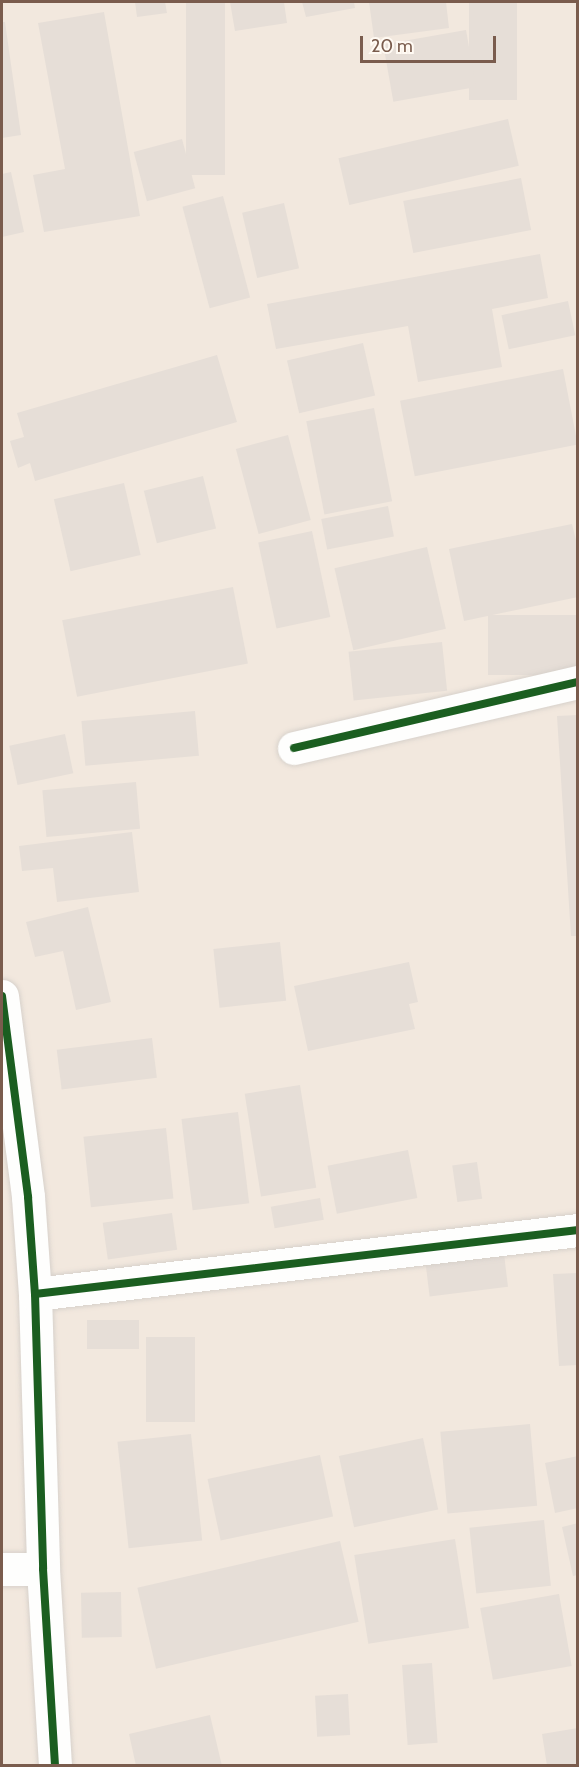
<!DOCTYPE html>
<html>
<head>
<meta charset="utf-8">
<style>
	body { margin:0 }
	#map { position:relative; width:579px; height:1767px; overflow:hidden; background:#f9f5f0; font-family:Cabin,sans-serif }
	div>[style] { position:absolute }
	.residential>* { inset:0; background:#f2e8de; transform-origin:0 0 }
	.building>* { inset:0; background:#e6ded7; transform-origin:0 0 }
	.roads { filter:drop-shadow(0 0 2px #d7d1cb) drop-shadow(0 0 2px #d7d1cb) }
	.street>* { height:33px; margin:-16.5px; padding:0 16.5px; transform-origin:16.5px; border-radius:16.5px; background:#fefefd }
	.cycleway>* { height:8px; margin:-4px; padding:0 4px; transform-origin:4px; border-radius:4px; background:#1b5e20 }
	span { translate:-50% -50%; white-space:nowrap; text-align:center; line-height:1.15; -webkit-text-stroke:6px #fffaf3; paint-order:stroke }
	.frame { position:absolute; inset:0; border:3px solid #7a5c4d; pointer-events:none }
	.scale { position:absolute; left:360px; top:36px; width:136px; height:27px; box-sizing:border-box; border:3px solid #7a5c4d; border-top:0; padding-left:8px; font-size:18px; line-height:21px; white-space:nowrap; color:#7a5c4d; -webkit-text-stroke:4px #fffaf3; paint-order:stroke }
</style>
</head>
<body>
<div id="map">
	<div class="residential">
		<div style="left:2px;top:2px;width:575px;height:1763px"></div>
	</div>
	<div class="building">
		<div style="clip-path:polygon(135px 2px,165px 2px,167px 13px,137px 17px)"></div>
		<div style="left:186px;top:2px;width:39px;height:173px"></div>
		<div style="clip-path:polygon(230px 2px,284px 2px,287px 23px,235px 31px)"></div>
		<div style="clip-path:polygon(302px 2px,354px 2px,355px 8px,306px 17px)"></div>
		<div style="clip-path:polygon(369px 2px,446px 2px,449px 28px,374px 38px)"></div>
		<div style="left:469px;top:2px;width:48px;height:98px"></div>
		<div style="clip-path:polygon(104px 12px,140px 216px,44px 232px,33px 175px,65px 169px,38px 23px)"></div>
		<div style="clip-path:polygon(2px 22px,5px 22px,21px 135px,2px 138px)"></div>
		<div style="left:466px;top:30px;width:58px;height:84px;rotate:80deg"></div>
		<div style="left:508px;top:119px;width:48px;height:174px;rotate:77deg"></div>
		<div style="left:182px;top:139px;width:51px;height:50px;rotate:75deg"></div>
		<div style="clip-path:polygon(11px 172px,24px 232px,2px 237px,2px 174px)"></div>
		<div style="left:521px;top:178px;width:53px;height:120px;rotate:79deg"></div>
		<div style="left:223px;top:196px;width:105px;height:42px;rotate:75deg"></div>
		<div style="left:284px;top:203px;width:67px;height:43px;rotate:77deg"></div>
		<div style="clip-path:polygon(540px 254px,548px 298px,492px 309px,502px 367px,418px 382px,408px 326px,276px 349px,267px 304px)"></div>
		<div style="left:568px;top:301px;width:35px;height:68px;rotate:78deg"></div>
		<div style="left:363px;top:343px;width:54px;height:78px;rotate:77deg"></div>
		<div style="clip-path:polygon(217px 355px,237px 422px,35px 481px,30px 463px,18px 468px,10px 441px,24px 437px,17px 413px)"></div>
		<div style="left:563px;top:369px;width:77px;height:166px;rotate:79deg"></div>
		<div style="left:374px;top:408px;width:95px;height:69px;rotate:79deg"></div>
		<div style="left:288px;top:435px;width:88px;height:54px;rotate:75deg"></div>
		<div style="left:203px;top:476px;width:54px;height:61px;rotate:76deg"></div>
		<div style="left:124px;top:483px;width:74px;height:72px;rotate:77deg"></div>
		<div style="left:388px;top:506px;width:31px;height:68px;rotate:79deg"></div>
		<div style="clip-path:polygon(572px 524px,578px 548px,578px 597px,464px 621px,449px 549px)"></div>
		<div style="left:312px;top:531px;width:88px;height:55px;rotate:78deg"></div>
		<div style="left:427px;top:547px;width:84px;height:95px;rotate:77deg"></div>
		<div style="left:233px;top:587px;width:78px;height:174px;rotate:79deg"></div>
		<div style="left:578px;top:615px;width:60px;height:90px;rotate:90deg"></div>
		<div style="left:442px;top:642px;width:49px;height:94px;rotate:84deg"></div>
		<div style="left:195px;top:711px;width:45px;height:114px;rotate:85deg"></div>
		<div style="clip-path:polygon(578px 715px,578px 936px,571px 936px,557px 716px)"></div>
		<div style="left:65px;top:734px;width:40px;height:57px;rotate:78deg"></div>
		<div style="left:136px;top:782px;width:47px;height:94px;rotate:85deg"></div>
		<div style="clip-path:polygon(132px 832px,139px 892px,57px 902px,53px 868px,22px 871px,19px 846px)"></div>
		<div style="clip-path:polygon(88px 907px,111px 1002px,76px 1010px,63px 951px,35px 957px,26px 922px)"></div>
		<div style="left:280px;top:942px;width:59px;height:67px;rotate:84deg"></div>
		<div style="clip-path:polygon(409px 962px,418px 1002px,409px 1004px,415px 1029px,308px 1051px,294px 986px)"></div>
		<div style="left:152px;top:1038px;width:40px;height:96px;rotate:83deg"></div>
		<div style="left:300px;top:1085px;width:104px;height:56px;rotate:81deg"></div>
		<div style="left:238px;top:1112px;width:92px;height:57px;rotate:83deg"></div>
		<div style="left:166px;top:1128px;width:71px;height:83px;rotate:84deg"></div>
		<div style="left:408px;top:1150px;width:49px;height:82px;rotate:79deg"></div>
		<div style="left:477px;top:1162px;width:37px;height:25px;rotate:82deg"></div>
		<div style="left:320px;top:1198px;width:22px;height:50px;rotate:80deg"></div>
		<div style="left:172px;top:1213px;width:37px;height:70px;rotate:82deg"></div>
		<div style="left:504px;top:1254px;width:33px;height:79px;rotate:83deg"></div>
		<div style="clip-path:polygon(578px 1273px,578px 1365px,559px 1366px,553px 1274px)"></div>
		<div style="left:139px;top:1320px;width:29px;height:52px;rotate:90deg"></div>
		<div style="left:146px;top:1337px;width:49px;height:85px"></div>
		<div style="left:530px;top:1424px;width:82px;height:90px;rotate:85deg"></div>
		<div style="left:191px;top:1434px;width:107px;height:74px;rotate:84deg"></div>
		<div style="left:423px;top:1438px;width:73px;height:86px;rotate:78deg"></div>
		<div style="left:320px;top:1455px;width:63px;height:115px;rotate:78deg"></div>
		<div style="clip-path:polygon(578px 1456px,578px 1508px,555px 1513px,545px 1463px)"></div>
		<div style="left:544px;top:1520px;width:66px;height:75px;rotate:84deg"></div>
		<div style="clip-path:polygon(578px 1523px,578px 1575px,573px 1576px,562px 1527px)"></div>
		<div style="left:455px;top:1539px;width:90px;height:102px;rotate:81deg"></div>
		<div style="left:340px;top:1541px;width:83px;height:208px;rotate:77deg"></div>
		<div style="left:121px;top:1592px;width:45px;height:40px;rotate:89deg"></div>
		<div style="left:559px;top:1594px;width:73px;height:80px;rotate:80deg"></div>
		<div style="left:432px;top:1663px;width:80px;height:30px;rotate:86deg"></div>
		<div style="left:348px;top:1694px;width:41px;height:33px;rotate:87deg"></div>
		<div style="clip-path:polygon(210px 1715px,222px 1766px,136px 1766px,129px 1734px)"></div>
		<div style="clip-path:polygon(578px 1728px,578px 1766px,547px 1766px,542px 1734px)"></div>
	</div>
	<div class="roads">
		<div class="street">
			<div style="left:294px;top:748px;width:292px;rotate:-13.1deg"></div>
			<div style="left:2px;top:996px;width:203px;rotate:82.6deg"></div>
			<div style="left:28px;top:1197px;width:97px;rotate:85.9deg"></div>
			<div style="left:35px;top:1294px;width:275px;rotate:88.3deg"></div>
			<div style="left:43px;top:1569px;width:197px;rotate:86.5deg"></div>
			<div style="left:35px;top:1294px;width:547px;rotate:-6.72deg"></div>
			<div style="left:2px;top:1569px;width:41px"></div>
		</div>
	</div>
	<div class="cycleway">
		<div style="left:294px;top:748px;width:292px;rotate:-13.1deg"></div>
		<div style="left:2px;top:996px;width:203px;rotate:82.6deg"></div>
		<div style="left:28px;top:1197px;width:97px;rotate:85.9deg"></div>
		<div style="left:35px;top:1294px;width:275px;rotate:88.3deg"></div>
		<div style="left:43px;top:1569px;width:197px;rotate:86.5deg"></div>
		<div style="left:35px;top:1294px;width:547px;rotate:-6.72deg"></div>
	</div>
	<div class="frame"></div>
	<div class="scale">20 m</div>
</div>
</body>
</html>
